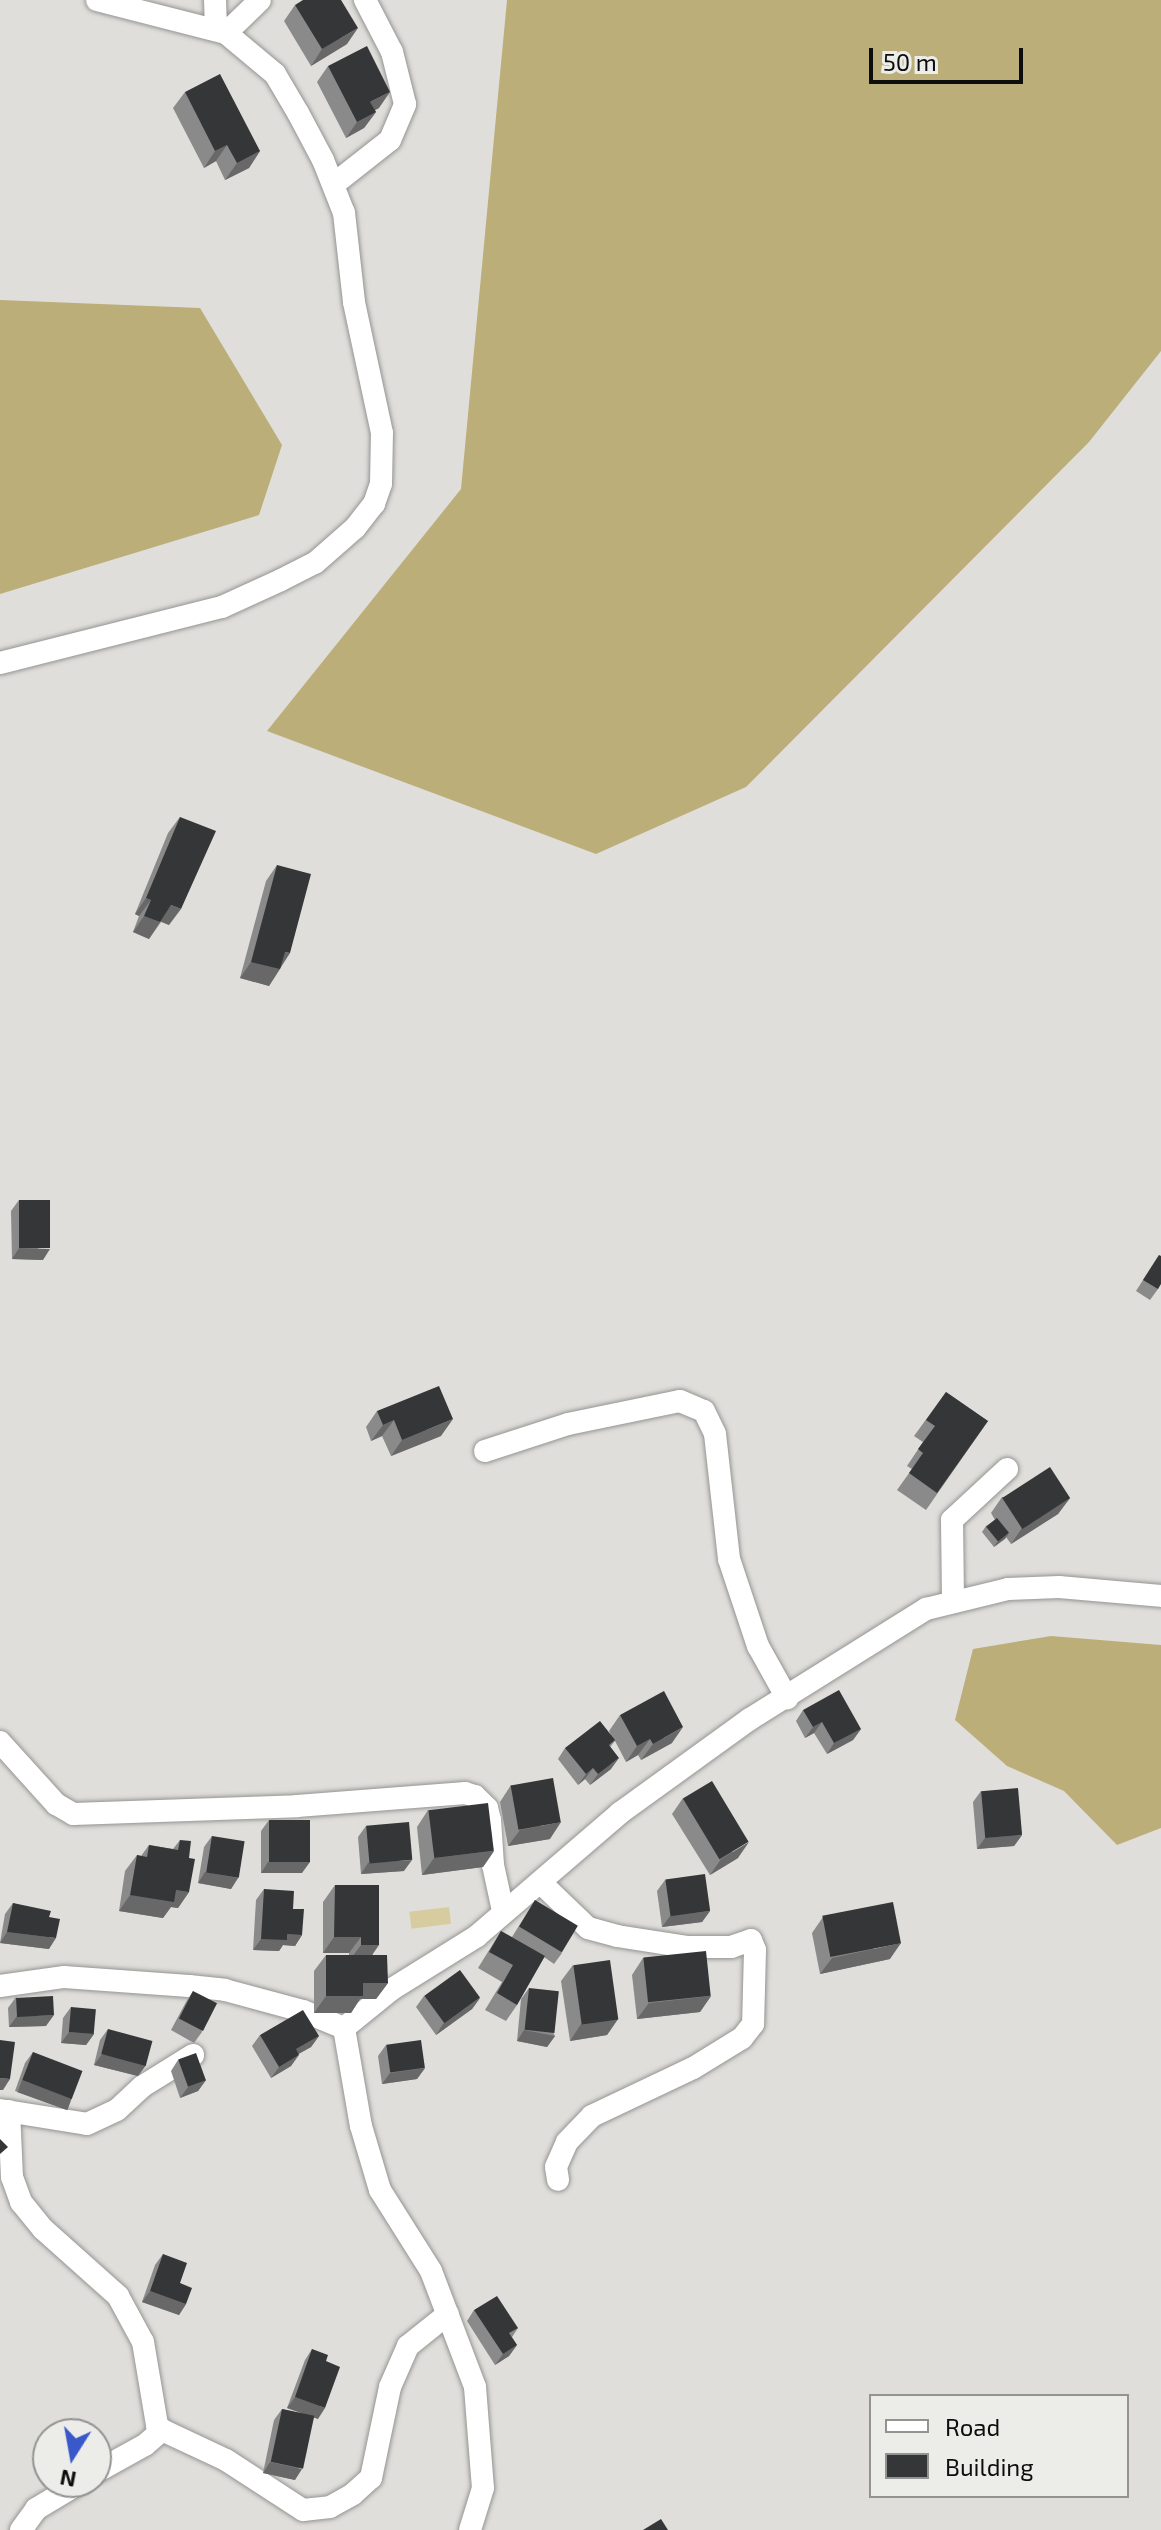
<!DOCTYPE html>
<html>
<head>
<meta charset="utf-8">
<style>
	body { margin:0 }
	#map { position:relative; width:1161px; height:2530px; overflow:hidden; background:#dfdedb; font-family:"Exo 2",sans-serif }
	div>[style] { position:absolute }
	.green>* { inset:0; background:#d7cca0; transform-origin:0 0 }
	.forest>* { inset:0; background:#bbae78 }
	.roads { filter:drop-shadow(0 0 2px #959492) drop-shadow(0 0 2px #959492) }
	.minor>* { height:22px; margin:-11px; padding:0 11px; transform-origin:11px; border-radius:11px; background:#fff }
	.wall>* { inset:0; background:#8a8a8a }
	.shaded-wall>* { inset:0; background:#686869; transform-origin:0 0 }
	.building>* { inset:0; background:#353638; transform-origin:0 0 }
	span { translate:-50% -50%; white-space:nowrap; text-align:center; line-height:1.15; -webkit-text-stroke:8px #ecece9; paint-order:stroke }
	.legend { position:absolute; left:869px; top:2394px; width:260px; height:104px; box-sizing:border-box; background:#ecece9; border:2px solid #939391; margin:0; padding:10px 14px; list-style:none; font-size:24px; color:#0d0d0c }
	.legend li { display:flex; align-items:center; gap:16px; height:40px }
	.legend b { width:40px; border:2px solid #939391 }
	.north { position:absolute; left:32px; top:2418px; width:80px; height:80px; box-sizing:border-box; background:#ecece9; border:2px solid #939391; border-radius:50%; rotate:191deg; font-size:22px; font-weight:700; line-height:32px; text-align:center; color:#0d0d0c }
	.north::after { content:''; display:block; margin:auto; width:28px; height:36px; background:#3958ca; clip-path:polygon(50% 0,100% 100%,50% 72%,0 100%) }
	.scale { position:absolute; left:869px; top:48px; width:154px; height:36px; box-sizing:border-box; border:4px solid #0d0d0c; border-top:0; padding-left:10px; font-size:24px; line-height:28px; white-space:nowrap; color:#0d0d0c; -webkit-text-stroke:6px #ecece9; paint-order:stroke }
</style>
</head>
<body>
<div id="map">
	<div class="green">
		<div style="left:449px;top:1907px;width:17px;height:40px;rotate:83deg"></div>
	</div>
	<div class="forest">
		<div style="clip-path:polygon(507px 0,1161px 0,1161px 351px,1089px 442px,746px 787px,596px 854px,267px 731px,461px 489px)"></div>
		<div style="clip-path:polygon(0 300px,200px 308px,282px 445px,259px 515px,0 594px)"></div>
		<div style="clip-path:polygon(1051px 1636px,1161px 1645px,1161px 1828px,1117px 1845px,1064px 1791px,1007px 1766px,955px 1720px,973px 1649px)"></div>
	</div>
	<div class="roads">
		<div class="minor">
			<div style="left:215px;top:0;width:29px;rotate:88deg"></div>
			<div style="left:226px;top:33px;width:47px;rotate:-44.1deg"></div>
			<div style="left:334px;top:184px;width:71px;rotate:-38.2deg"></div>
			<div style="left:390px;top:140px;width:39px;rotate:-67deg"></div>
			<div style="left:405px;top:104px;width:54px;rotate:-104deg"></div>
			<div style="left:392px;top:52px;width:59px;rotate:-117.4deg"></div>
			<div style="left:0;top:663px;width:229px;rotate:-14.2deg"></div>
			<div style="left:222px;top:607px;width:65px;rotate:-24.6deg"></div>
			<div style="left:281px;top:580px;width:38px;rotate:-27deg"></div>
			<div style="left:315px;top:563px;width:53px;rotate:-41.2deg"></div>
			<div style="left:355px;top:528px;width:31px;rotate:-52deg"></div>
			<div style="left:374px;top:504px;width:21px;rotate:-71deg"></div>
			<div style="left:381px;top:484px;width:51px;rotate:-88.9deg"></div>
			<div style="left:382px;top:433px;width:134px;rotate:-102.1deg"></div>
			<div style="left:354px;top:302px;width:90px;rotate:-96.4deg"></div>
			<div style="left:344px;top:213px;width:57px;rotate:-111.6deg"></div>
			<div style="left:323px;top:160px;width:53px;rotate:-118deg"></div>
			<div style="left:298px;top:113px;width:45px;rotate:-120.5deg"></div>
			<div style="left:275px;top:74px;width:64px;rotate:-140.1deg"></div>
			<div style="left:226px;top:33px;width:133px;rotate:-165.7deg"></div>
			<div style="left:485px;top:1451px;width:87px;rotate:-18deg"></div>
			<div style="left:568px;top:1424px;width:114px;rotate:-11.6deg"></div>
			<div style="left:680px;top:1401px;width:26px;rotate:23deg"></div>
			<div style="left:704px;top:1411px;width:25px;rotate:64deg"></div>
			<div style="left:715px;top:1434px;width:126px;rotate:83.6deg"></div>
			<div style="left:729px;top:1559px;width:92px;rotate:71.6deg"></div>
			<div style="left:758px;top:1646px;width:60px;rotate:60.9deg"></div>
			<div style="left:953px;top:1601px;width:81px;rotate:-90.7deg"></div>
			<div style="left:952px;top:1520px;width:75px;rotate:-42.8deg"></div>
			<div style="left:0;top:1742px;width:84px;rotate:47.9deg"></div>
			<div style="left:56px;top:1804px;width:20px;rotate:30deg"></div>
			<div style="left:73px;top:1814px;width:224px;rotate:-2deg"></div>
			<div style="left:297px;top:1806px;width:169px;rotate:-4.4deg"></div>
			<div style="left:465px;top:1793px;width:10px;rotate:17deg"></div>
			<div style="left:475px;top:1796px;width:17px;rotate:45deg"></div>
			<div style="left:487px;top:1808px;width:12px;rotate:76deg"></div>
			<div style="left:490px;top:1820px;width:45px;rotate:86.2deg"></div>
			<div style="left:493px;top:1865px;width:47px;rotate:77.7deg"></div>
			<div style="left:540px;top:1882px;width:66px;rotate:43.8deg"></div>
			<div style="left:588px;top:1928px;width:30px;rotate:15deg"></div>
			<div style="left:617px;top:1936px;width:72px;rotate:8.8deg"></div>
			<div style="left:688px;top:1947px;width:43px"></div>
			<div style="left:731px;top:1947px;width:21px;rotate:-19deg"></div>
			<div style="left:751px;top:1940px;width:11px;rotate:68deg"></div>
			<div style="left:755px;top:1950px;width:74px;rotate:91.5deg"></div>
			<div style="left:753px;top:2024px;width:18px;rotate:128deg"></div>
			<div style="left:742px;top:2038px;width:57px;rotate:148.5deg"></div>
			<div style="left:693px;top:2068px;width:112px;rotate:154.6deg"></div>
			<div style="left:592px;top:2116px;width:36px;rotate:134deg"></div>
			<div style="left:567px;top:2142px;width:27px;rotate:114deg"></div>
			<div style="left:556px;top:2167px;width:13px;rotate:81deg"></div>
			<div style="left:0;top:1986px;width:65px;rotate:-8deg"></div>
			<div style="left:64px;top:1977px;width:125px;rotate:4.1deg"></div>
			<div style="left:189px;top:1986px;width:36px;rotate:6deg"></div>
			<div style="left:225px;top:1990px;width:81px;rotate:15.1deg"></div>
			<div style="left:303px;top:2011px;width:44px;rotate:22.5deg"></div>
			<div style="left:344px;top:2028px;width:99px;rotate:80.2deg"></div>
			<div style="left:361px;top:2126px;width:67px;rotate:73.5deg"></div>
			<div style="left:380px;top:2190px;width:96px;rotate:57.8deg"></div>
			<div style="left:431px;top:2271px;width:124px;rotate:69.2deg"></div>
			<div style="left:475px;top:2387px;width:101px;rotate:85.5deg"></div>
			<div style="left:483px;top:2488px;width:44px;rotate:107.2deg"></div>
			<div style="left:344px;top:2028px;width:62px;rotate:-39.1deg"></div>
			<div style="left:392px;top:1989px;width:100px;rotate:-31.9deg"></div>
			<div style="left:477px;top:1936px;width:189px;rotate:-40.7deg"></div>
			<div style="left:620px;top:1813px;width:160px;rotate:-35.9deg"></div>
			<div style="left:750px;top:1719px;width:208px;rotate:-32deg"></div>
			<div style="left:926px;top:1609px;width:84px;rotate:-13.7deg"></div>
			<div style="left:1008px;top:1589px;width:51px;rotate:-2.2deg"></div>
			<div style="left:1059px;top:1587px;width:102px;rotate:5deg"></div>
			<div style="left:0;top:2110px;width:88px;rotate:9.1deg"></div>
			<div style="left:87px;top:2124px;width:33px;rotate:-25deg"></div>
			<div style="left:117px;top:2110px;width:35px;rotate:-43deg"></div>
			<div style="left:143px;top:2086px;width:59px;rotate:-31.8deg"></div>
			<div style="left:9px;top:2111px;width:66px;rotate:87.4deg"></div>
			<div style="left:12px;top:2177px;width:27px;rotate:70deg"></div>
			<div style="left:21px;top:2202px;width:35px;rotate:51deg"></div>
			<div style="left:43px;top:2229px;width:101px;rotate:41.8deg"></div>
			<div style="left:118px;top:2296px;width:52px;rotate:61.5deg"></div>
			<div style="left:143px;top:2342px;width:84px;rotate:80.4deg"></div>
			<div style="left:157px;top:2425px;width:7px;rotate:45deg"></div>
			<div style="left:96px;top:2472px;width:56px;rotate:-28.9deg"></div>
			<div style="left:145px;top:2445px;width:23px;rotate:-41deg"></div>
			<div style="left:162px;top:2430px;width:71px;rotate:25.1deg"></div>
			<div style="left:226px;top:2460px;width:92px;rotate:33deg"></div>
			<div style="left:303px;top:2510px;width:27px;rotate:-6deg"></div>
			<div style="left:330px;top:2507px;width:26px;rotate:-29deg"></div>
			<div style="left:353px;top:2494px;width:24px;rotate:-42deg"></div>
			<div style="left:371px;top:2478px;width:93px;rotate:-78.2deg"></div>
			<div style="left:390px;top:2387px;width:45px;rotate:-66.3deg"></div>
			<div style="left:408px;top:2346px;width:51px;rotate:-38.7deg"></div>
			<div style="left:21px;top:2530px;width:26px;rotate:-54deg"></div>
			<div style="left:36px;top:2509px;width:52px;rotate:-31deg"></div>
		</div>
	</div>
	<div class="wall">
		<div style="clip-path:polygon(295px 5px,347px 44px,311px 66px,284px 21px)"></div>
		<div style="clip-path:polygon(328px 66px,379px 108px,375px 110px,376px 112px,364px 128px,346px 138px,317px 82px)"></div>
		<div style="clip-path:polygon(185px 92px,260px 151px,249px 168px,225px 180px,216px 161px,204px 168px,173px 108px)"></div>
		<div style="clip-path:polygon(180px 817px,169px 925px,161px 922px,149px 939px,133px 932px,139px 916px,135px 914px,168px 833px)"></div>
		<div style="clip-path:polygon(277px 865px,281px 965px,280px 969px,269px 986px,240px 978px,266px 881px)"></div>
		<div style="clip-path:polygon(19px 1200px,43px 1260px,12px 1259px,11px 1211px)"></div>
		<div style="clip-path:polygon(1159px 1255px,1158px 1289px,1150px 1300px,1136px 1291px)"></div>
		<div style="clip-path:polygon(946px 1392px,988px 1421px,926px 1510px,897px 1490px,912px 1469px,907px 1466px,923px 1442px,914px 1436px)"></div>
		<div style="clip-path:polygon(377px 1411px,441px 1436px,391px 1456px,382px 1436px,371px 1441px,366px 1427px)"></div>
		<div style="clip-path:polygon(1002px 1497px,1070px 1498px,1058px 1514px,1011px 1544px,1006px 1537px,994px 1547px,982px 1532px,986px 1526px,995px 1520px,991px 1513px)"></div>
		<div style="clip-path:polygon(803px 1710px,861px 1729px,853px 1740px,827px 1754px,814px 1733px,805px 1738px,796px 1721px)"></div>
		<div style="clip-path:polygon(620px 1715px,672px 1743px,641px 1760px,638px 1755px,626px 1762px,615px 1741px,610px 1747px,611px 1769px,590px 1785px,585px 1779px,578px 1785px,558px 1759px,565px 1748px,611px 1735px,609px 1731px)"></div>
		<div style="clip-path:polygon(511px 1785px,550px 1839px,508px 1846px,500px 1802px)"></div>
		<div style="clip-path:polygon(981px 1791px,1022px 1835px,1014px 1846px,977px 1849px,973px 1802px)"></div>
		<div style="clip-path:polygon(683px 1798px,738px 1858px,710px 1875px,672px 1814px)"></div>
		<div style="clip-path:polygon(428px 1810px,494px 1851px,483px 1867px,422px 1875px,417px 1827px)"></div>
		<div style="clip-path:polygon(269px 1820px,302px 1873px,261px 1873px,261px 1831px)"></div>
		<div style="clip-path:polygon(366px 1826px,404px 1871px,361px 1874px,358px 1837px)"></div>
		<div style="clip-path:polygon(212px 1836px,238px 1878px,231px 1889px,198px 1883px,204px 1847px)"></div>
		<div style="clip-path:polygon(180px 1840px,189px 1858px,189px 1892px,178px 1908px,171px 1907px,163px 1918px,119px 1911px,125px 1871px,137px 1855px,141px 1856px,149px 1845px,173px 1849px)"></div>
		<div style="clip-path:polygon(665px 1880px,710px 1911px,702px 1922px,662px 1927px,657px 1891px)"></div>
		<div style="clip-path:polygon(335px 1885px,388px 1983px,376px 1999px,360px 1999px,351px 2013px,314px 2013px,314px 1971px,326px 1955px,349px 1955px,349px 1953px,323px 1953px,323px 1902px)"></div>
		<div style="clip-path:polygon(264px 1889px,293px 1909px,302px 1935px,295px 1946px,283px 1945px,279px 1951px,253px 1950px,256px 1900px)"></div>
		<div style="clip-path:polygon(535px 1900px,562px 1953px,554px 1964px,544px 1957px,517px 2005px,506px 2021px,485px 2010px,502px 1982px,478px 1968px,501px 1931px,512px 1937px)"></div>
		<div style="clip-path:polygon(13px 1903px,49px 1917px,49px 1949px,0 1943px,5px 1914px)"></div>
		<div style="clip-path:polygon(823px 1917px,890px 1959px,820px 1974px,812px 1933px)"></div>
		<div style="clip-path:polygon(643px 1958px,711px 1996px,700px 2012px,637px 2019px,632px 1975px)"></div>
		<div style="clip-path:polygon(573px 1965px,618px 2019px,607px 2035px,570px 2041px,561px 1981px)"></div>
		<div style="clip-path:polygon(529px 1988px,555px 2036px,547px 2047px,517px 2041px,521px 1999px)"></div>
		<div style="clip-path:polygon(193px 1991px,202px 2032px,194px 2043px,171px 2030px,186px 2002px)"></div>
		<div style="clip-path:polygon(424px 1996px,480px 1998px,472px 2009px,436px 2035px,416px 2007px)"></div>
		<div style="clip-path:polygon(16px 1997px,46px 2026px,9px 2027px,8px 2008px)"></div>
		<div style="clip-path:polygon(71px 2007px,94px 2034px,86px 2045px,61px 2043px,63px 2018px)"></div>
		<div style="clip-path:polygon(108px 2029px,146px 2065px,138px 2076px,94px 2065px,100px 2040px)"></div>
		<div style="clip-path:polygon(260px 2035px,319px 2036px,311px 2047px,298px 2054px,291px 2066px,271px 2078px,252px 2046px)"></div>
		<div style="clip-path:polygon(386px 2045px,425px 2068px,417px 2079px,382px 2084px,378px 2056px)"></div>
		<div style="clip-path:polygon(33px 2052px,65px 2109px,15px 2091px,25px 2063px)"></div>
		<div style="clip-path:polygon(178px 2060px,206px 2080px,198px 2091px,180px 2098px,171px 2071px)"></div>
		<div style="clip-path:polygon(163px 2254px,180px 2283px,186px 2304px,179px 2315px,142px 2302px,155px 2265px)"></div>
		<div style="clip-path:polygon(474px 2310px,518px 2328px,512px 2337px,517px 2345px,509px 2356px,495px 2365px,467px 2321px)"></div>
		<div style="clip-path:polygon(312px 2349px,326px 2361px,318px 2419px,314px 2417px,295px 2480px,263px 2473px,274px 2420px,282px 2409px,305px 2414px,287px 2408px,305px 2360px)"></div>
	</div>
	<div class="shaded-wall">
		<div style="clip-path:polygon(358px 28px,347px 44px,311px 66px,322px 49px)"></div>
		<div style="clip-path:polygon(390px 92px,379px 108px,359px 118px,370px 102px)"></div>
		<div style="clip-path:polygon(376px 112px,364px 128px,346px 138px,357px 122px)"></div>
		<div style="clip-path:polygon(227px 145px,216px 161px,204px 168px,215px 151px)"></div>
		<div style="clip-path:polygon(260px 151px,249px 168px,225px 180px,237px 163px)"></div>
		<div style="clip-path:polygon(146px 898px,151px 900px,139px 916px,135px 914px)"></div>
		<div style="clip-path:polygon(171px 905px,181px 909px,169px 925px,160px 921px)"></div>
		<div style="clip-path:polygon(144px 916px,160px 922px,149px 939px,133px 932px)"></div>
		<div style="clip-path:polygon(285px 952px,290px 953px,269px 986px,240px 978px,251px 962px)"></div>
		<div style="clip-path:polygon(19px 1248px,50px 1249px,43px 1260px,12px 1259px)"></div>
		<div style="clip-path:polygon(453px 1419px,441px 1436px,391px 1456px,402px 1440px)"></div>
		<div style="clip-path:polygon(394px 1420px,382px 1436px,371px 1441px,383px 1425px)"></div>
		<div style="clip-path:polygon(1070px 1498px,1058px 1514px,1011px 1544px,1022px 1528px)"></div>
		<div style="clip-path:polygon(1009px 1533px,1005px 1539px,994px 1547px,997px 1542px)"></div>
		<div style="clip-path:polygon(822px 1722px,814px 1733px,805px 1738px,813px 1727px)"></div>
		<div style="clip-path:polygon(683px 1727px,672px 1743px,641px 1760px,653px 1744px)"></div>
		<div style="clip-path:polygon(861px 1729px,853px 1740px,827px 1754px,834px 1743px)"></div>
		<div style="clip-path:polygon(650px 1739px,638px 1755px,626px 1762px,637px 1746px)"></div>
		<div style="clip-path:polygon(619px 1758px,611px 1769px,590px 1785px,598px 1774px)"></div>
		<div style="clip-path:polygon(593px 1768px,585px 1779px,578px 1785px,586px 1774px)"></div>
		<div style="clip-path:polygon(561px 1822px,550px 1839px,508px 1846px,520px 1830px)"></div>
		<div style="clip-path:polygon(1022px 1835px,1014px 1846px,977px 1849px,985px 1838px)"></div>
		<div style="clip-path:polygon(749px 1842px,738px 1858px,710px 1875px,721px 1859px)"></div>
		<div style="clip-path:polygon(494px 1851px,483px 1867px,422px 1875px,434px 1858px)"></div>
		<div style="clip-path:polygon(412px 1860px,404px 1871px,361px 1874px,368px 1863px)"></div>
		<div style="clip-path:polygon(268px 1862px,310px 1862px,302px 1873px,261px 1873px)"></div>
		<div style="clip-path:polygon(205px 1872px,238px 1878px,231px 1889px,198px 1883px)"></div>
		<div style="clip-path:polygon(176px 1890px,189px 1892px,178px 1908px,171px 1907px,163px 1918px,119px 1911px,130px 1895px)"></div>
		<div style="clip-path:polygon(710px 1911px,702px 1922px,662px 1927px,670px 1916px)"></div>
		<div style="clip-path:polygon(7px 1932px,56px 1938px,49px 1949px,0 1943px)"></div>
		<div style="clip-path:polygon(287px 1934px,302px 1935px,295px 1946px,283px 1945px,279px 1951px,253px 1950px,261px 1939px)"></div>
		<div style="clip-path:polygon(334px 1937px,361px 1937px,349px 1953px,323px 1953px)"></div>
		<div style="clip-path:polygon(901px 1943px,890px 1959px,820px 1974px,832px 1958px)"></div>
		<div style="clip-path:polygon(361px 1945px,379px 1945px,368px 1961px,349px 1961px)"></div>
		<div style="clip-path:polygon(363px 1983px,388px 1983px,376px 1999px,360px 1999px,351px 2013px,314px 2013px,326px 1996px)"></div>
		<div style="clip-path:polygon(711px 1996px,700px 2012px,637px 2019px,649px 2003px)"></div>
		<div style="clip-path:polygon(480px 1998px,472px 2009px,436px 2035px,443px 2024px)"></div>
		<div style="clip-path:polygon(54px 2015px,46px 2026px,9px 2027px,17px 2016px)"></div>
		<div style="clip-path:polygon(618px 2019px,607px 2035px,570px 2041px,581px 2024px)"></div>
		<div style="clip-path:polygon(524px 2030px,555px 2036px,547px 2047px,517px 2041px)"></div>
		<div style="clip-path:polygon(69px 2032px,94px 2034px,86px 2045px,61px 2043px)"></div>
		<div style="clip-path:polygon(319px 2036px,311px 2047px,288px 2060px,296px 2049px)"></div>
		<div style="clip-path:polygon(102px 2054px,146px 2065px,138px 2076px,94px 2065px)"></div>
		<div style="clip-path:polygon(299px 2055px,291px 2066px,271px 2078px,279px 2067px)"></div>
		<div style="clip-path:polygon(425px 2068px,417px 2079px,382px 2084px,390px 2073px)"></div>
		<div style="clip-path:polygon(0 2078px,10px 2079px,3px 2090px,0 2090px)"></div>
		<div style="left:22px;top:2080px;width:53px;height:13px;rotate:20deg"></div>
		<div style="clip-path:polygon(206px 2080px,198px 2091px,180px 2098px,188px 2087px)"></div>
		<div style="clip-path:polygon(150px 2291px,186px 2304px,179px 2315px,142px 2302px)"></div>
		<div style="clip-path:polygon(517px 2345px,509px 2356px,495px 2365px,503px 2354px)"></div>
		<div style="clip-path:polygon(295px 2397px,325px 2408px,318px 2419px,287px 2408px)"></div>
		<div style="clip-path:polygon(270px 2462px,302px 2469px,295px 2480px,263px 2473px)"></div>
	</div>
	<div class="building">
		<div style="clip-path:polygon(303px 0,341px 0,358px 28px,322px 49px,295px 5px)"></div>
		<div style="clip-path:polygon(367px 46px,390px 92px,370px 102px,376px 112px,357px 122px,328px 66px)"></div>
		<div style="clip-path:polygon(220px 74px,260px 151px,237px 163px,227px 145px,215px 151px,185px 92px)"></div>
		<div style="clip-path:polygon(180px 817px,216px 831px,181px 909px,171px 905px,160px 922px,144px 916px,151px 900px,146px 898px)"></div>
		<div style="clip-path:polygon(277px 865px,311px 874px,290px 953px,285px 952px,280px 969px,251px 962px)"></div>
		<div style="left:19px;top:1200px;width:31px;height:48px"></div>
		<div style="clip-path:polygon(1159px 1255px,1161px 1256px,1161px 1284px,1158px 1289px,1143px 1280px)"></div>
		<div style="clip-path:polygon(439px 1386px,453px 1419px,402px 1440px,394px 1420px,383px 1425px,377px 1411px)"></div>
		<div style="clip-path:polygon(946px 1392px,988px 1421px,937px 1493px,909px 1473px,923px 1453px,918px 1449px,935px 1426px,926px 1420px)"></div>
		<div style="left:1050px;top:1467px;width:37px;height:57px;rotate:57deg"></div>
		<div style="left:997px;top:1518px;width:19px;height:14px;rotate:51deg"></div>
		<div style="clip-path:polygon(839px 1690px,861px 1729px,834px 1743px,822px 1722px,813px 1727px,803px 1710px)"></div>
		<div style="clip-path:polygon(664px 1691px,683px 1727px,653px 1744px,650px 1739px,637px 1746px,620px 1715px)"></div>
		<div style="clip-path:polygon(600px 1721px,615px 1740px,609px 1745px,619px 1758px,598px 1774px,593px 1768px,586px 1774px,565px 1748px)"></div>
		<div style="left:553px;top:1778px;width:45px;height:43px;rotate:80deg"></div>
		<div style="left:712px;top:1781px;width:71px;height:34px;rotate:59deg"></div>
		<div style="left:1018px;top:1788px;width:47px;height:37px;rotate:85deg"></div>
		<div style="left:488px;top:1803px;width:48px;height:60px;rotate:83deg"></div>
		<div style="left:269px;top:1820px;width:41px;height:42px"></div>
		<div style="left:409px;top:1822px;width:38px;height:43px;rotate:85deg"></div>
		<div style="left:212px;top:1836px;width:33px;height:37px;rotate:9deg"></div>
		<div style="clip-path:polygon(180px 1840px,191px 1841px,189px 1858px,195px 1859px,189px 1892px,176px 1890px,174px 1902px,130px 1895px,137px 1855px,147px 1857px,149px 1845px,178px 1850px)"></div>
		<div style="left:705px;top:1874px;width:37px;height:40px;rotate:82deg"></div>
		<div style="clip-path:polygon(335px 1885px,379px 1885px,379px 1945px,361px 1945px,361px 1937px,334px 1937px)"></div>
		<div style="clip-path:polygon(264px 1889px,294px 1891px,293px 1909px,304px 1909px,302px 1935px,287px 1934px,287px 1940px,261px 1939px)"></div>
		<div style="left:535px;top:1900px;width:50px;height:31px;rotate:31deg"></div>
		<div style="left:893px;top:1902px;width:42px;height:72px;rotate:79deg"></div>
		<div style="clip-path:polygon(13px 1903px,51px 1911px,49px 1917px,60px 1919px,56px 1938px,7px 1932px)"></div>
		<div style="clip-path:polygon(501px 1931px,545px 1956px,517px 2005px,497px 1993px,513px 1965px,489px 1952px)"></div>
		<div style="left:706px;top:1951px;width:45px;height:63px;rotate:84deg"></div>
		<div style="clip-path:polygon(326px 1955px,387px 1955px,388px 1983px,363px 1983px,363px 1996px,326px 1996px)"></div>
		<div style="left:610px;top:1960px;width:60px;height:37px;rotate:82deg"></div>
		<div style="left:460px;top:1970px;width:34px;height:44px;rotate:54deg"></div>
		<div style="left:529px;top:1988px;width:30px;height:42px;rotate:6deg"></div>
		<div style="left:193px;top:1991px;width:27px;height:31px;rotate:27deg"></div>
		<div style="left:53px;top:1996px;width:19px;height:37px;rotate:87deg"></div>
		<div style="left:71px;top:2007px;width:25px;height:25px;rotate:5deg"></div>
		<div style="clip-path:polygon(303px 2010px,319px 2036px,296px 2049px,299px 2055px,279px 2067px,260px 2035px)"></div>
		<div style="left:108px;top:2029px;width:46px;height:26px;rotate:15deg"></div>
		<div style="clip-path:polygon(0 2040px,15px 2042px,10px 2079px,0 2078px)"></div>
		<div style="left:421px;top:2040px;width:28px;height:35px;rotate:82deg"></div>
		<div style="left:33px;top:2052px;width:53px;height:30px;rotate:21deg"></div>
		<div style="left:196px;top:2053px;width:29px;height:19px;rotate:70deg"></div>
		<div style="clip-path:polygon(0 2139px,8px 2147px,0 2154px)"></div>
		<div style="clip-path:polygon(163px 2254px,187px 2263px,180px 2283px,192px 2288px,186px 2304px,150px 2291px)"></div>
		<div style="clip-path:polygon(497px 2296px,518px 2328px,509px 2333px,517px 2345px,503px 2354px,474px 2310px)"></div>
		<div style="clip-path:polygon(312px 2349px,328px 2355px,326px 2361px,340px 2367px,325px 2408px,295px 2397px)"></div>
		<div style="left:282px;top:2409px;width:33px;height:54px;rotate:12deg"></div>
		<div style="clip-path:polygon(661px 2519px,668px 2530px,643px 2530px)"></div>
	</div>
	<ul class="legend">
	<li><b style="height:10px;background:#fff"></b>Road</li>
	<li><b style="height:22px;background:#353638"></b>Building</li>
	</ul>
	<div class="north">N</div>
	<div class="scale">50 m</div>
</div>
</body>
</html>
